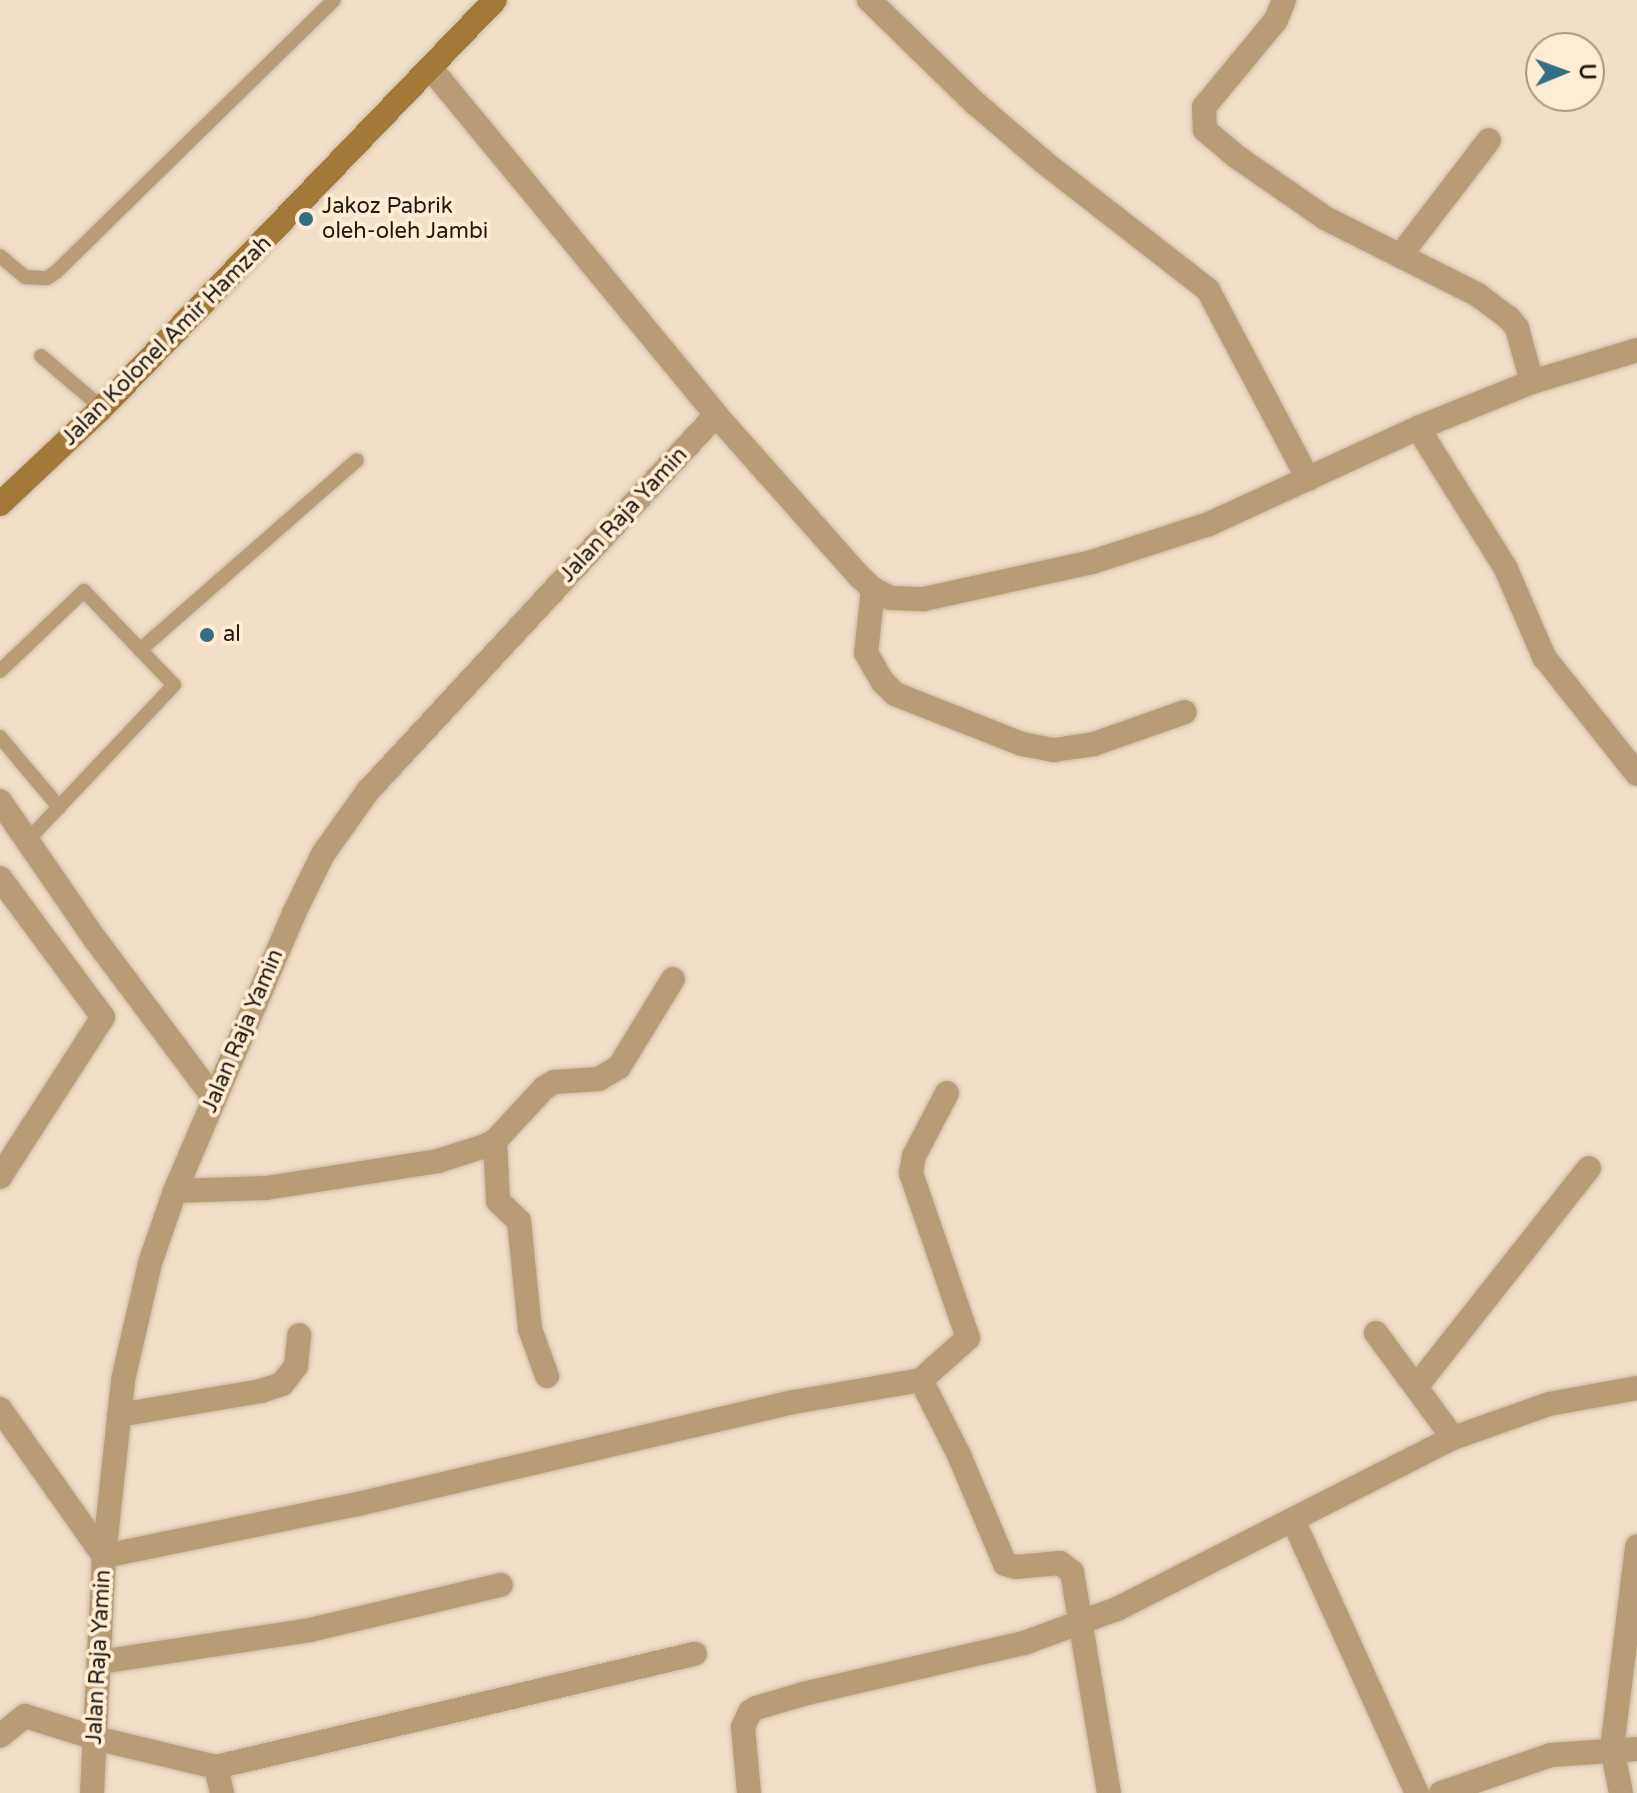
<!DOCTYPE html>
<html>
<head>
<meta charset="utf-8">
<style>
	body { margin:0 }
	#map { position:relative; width:1637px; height:1793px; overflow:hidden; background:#f1dfc7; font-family:"Varela Round",sans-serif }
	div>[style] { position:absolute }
	.roads { filter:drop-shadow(0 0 2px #cbbba6) drop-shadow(0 0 2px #cbbba6) }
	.lane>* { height:14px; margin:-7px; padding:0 7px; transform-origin:7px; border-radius:7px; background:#b89c75 }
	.street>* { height:24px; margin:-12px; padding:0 12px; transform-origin:12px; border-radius:12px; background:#b89c75 }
	.secondary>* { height:24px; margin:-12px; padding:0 12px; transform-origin:12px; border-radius:12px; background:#a3793a }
	.dots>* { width:22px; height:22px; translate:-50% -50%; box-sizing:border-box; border:4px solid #ffecd4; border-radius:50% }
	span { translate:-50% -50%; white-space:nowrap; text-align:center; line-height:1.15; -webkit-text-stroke:8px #ffecd4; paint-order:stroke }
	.poi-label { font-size:22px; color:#1f1910 }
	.left { translate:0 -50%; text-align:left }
	.street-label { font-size:22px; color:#1f1910 }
	.north { position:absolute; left:1525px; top:32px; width:80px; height:80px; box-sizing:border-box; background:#ffecd4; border:2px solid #a59886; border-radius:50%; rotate:89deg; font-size:22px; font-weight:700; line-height:32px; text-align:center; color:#1f1910 }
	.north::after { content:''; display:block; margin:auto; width:28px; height:36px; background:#326f86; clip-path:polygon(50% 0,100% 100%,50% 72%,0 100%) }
</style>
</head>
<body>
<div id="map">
	<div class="roads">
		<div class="lane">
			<div style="left:0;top:256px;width:33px;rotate:40deg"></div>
			<div style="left:25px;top:277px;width:22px;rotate:3deg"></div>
			<div style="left:47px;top:278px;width:11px;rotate:-34deg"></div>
			<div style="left:56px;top:272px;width:389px;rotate:-44.4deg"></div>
			<div style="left:41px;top:356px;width:80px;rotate:40.4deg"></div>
			<div style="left:140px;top:650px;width:288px;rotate:-41.2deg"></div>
			<div style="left:0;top:671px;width:116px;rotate:-43.6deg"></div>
			<div style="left:84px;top:591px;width:130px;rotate:46.2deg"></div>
			<div style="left:174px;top:685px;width:212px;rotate:133.3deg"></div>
			<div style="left:0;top:737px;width:92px;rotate:49.9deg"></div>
		</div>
		<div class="street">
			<div style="left:869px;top:0;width:148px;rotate:44.2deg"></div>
			<div style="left:975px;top:103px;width:92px;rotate:40.6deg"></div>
			<div style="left:1045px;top:163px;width:207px;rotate:37.9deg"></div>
			<div style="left:1208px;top:290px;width:214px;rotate:62.1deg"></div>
			<div style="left:1284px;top:0;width:22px;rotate:112deg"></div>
			<div style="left:1276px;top:20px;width:113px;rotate:129.6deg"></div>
			<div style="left:1204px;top:107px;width:23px;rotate:88deg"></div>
			<div style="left:1205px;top:130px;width:42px;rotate:40.2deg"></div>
			<div style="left:1237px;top:157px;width:107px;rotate:34.7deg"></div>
			<div style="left:1325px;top:218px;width:171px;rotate:26.7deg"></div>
			<div style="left:1478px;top:295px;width:39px;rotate:37deg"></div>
			<div style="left:1509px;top:318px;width:13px;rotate:51deg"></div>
			<div style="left:1517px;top:328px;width:56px;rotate:74.5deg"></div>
			<div style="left:432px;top:70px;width:447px;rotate:50.5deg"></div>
			<div style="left:716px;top:415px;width:215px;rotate:48.4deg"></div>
			<div style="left:859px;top:576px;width:19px;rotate:43deg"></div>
			<div style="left:873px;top:589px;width:20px;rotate:27deg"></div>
			<div style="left:891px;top:598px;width:33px;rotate:2deg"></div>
			<div style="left:924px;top:599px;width:172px;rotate:-12.4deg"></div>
			<div style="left:1092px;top:562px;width:123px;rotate:-18deg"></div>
			<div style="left:1209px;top:524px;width:230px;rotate:-24.7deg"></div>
			<div style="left:1418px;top:428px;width:123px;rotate:-22deg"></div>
			<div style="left:1532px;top:382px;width:110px;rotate:-16.9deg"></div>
			<div style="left:1400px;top:256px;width:146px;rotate:-52.5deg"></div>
			<div style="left:1418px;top:428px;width:166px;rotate:58deg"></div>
			<div style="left:1506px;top:569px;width:96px;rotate:66.6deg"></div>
			<div style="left:1544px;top:657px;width:149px;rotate:51.5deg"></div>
			<div style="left:873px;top:589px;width:64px;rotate:96.2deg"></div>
			<div style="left:866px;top:653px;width:34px;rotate:60deg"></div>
			<div style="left:883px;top:682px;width:17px;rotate:45deg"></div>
			<div style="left:895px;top:694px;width:136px;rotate:21.5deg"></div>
			<div style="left:1022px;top:744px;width:33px;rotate:11deg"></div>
			<div style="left:1054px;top:750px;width:40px;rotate:-8.5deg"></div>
			<div style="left:1094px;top:744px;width:96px;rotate:-19.4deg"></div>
			<div style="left:0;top:801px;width:168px;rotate:55.5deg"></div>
			<div style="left:95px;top:939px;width:199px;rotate:53.2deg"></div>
			<div style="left:0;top:878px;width:173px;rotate:53.5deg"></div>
			<div style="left:103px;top:1017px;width:190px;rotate:122.8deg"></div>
			<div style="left:495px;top:1141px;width:60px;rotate:87.1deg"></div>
			<div style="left:498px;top:1201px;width:29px;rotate:44deg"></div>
			<div style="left:519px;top:1221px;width:109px;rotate:84.2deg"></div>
			<div style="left:530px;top:1329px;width:50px;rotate:70.1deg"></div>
			<div style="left:175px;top:1191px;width:91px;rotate:-1.9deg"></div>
			<div style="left:266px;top:1188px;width:174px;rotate:-8.9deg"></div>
			<div style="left:438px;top:1161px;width:49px;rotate:-17.7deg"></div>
			<div style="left:485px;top:1146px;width:11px;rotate:-27deg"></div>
			<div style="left:495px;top:1141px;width:72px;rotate:-47.2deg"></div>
			<div style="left:544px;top:1088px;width:12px;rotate:-31deg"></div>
			<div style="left:554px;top:1082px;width:45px;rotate:-3.8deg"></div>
			<div style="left:599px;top:1079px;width:23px;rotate:-31deg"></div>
			<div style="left:619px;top:1067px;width:103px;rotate:-58.5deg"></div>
			<div style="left:1376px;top:1333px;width:130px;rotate:53.7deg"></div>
			<div style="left:921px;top:1380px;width:84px;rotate:63.1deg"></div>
			<div style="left:959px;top:1455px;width:118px;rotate:67.1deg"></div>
			<div style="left:1005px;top:1564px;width:11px;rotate:15deg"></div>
			<div style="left:1016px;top:1567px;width:44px;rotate:-5.2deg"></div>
			<div style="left:1060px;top:1563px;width:15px;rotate:37deg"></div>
			<div style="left:1072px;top:1572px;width:224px;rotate:80.5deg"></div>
			<div style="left:1416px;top:1387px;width:279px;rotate:-51.7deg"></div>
			<div style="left:0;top:1409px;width:180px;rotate:54.7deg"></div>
			<div style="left:104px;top:1556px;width:259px;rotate:-11.6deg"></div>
			<div style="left:358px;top:1504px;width:448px;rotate:-13.2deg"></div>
			<div style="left:794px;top:1402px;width:129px;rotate:-9.8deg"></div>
			<div style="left:921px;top:1380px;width:63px;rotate:-41.8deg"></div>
			<div style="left:968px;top:1338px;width:175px;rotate:-109.1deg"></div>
			<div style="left:911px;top:1173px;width:17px;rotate:-80deg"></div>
			<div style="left:914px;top:1156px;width:71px;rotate:-62.4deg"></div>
			<div style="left:119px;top:1415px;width:144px;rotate:-9.6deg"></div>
			<div style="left:261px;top:1391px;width:22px;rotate:-18deg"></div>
			<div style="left:282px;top:1384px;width:23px;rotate:-52deg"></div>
			<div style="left:296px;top:1366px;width:31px;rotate:-84deg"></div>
			<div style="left:1293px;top:1520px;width:300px;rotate:65.6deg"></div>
			<div style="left:99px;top:1662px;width:213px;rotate:-8.6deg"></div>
			<div style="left:310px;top:1630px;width:196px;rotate:-13.3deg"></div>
			<div style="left:0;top:1736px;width:32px;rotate:-39deg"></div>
			<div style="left:25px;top:1716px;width:73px;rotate:17.4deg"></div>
			<div style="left:95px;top:1738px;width:124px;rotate:13.5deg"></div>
			<div style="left:216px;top:1767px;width:492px;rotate:-13.3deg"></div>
			<div style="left:216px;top:1767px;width:27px;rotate:77deg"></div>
			<div style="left:92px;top:1793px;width:237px;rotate:-87.1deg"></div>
			<div style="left:104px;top:1556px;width:177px;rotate:-83.8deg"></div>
			<div style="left:123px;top:1380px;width:120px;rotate:-77deg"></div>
			<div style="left:150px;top:1263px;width:76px;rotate:-70.9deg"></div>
			<div style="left:175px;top:1191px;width:302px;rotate:-66.8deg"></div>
			<div style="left:294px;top:913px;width:66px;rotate:-63.8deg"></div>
			<div style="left:323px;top:854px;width:77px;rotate:-54.5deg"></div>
			<div style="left:368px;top:791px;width:512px;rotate:-47.21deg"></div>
			<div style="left:749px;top:1793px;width:66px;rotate:-95.2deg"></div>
			<div style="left:743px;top:1727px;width:17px;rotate:-65deg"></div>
			<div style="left:750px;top:1712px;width:7px;rotate:-34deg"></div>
			<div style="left:756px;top:1708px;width:53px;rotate:-16.4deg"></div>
			<div style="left:807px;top:1693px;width:223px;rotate:-13deg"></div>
			<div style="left:1024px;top:1643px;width:99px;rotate:-20.1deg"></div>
			<div style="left:1117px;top:1609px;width:377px;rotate:-27deg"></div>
			<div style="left:1453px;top:1438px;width:102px;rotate:-19.5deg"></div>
			<div style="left:1549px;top:1404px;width:89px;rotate:-10.3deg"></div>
			<div style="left:1441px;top:1793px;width:116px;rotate:-19.1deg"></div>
			<div style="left:1551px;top:1755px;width:86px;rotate:-4deg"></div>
			<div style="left:1621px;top:1793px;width:46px;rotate:-101.3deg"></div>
			<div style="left:1612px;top:1748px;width:203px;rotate:-82.9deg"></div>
		</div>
		<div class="secondary">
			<div style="left:0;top:504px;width:140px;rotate:-43.3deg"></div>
			<div style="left:102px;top:408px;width:566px;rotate:-46.07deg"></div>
		</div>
	</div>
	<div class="dots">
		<div style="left:306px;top:219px;background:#326f86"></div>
		<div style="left:207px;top:635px;background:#326f86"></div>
	</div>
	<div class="poi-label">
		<span class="left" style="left:322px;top:219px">Jakoz Pabrik<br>oleh-oleh Jambi</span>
		<span class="left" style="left:223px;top:635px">al</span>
	</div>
	<div class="street-label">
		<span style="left:167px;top:341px;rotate:-45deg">Jalan Kolonel Amir Hamzah</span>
		<span style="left:624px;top:515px;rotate:-47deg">Jalan Raja Yamin</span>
		<span style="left:243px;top:1031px;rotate:-67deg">Jalan Raja Yamin</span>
		<span style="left:99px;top:1657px;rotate:-87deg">Jalan Raja Yamin</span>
	</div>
	<div class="north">U</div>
</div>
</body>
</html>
